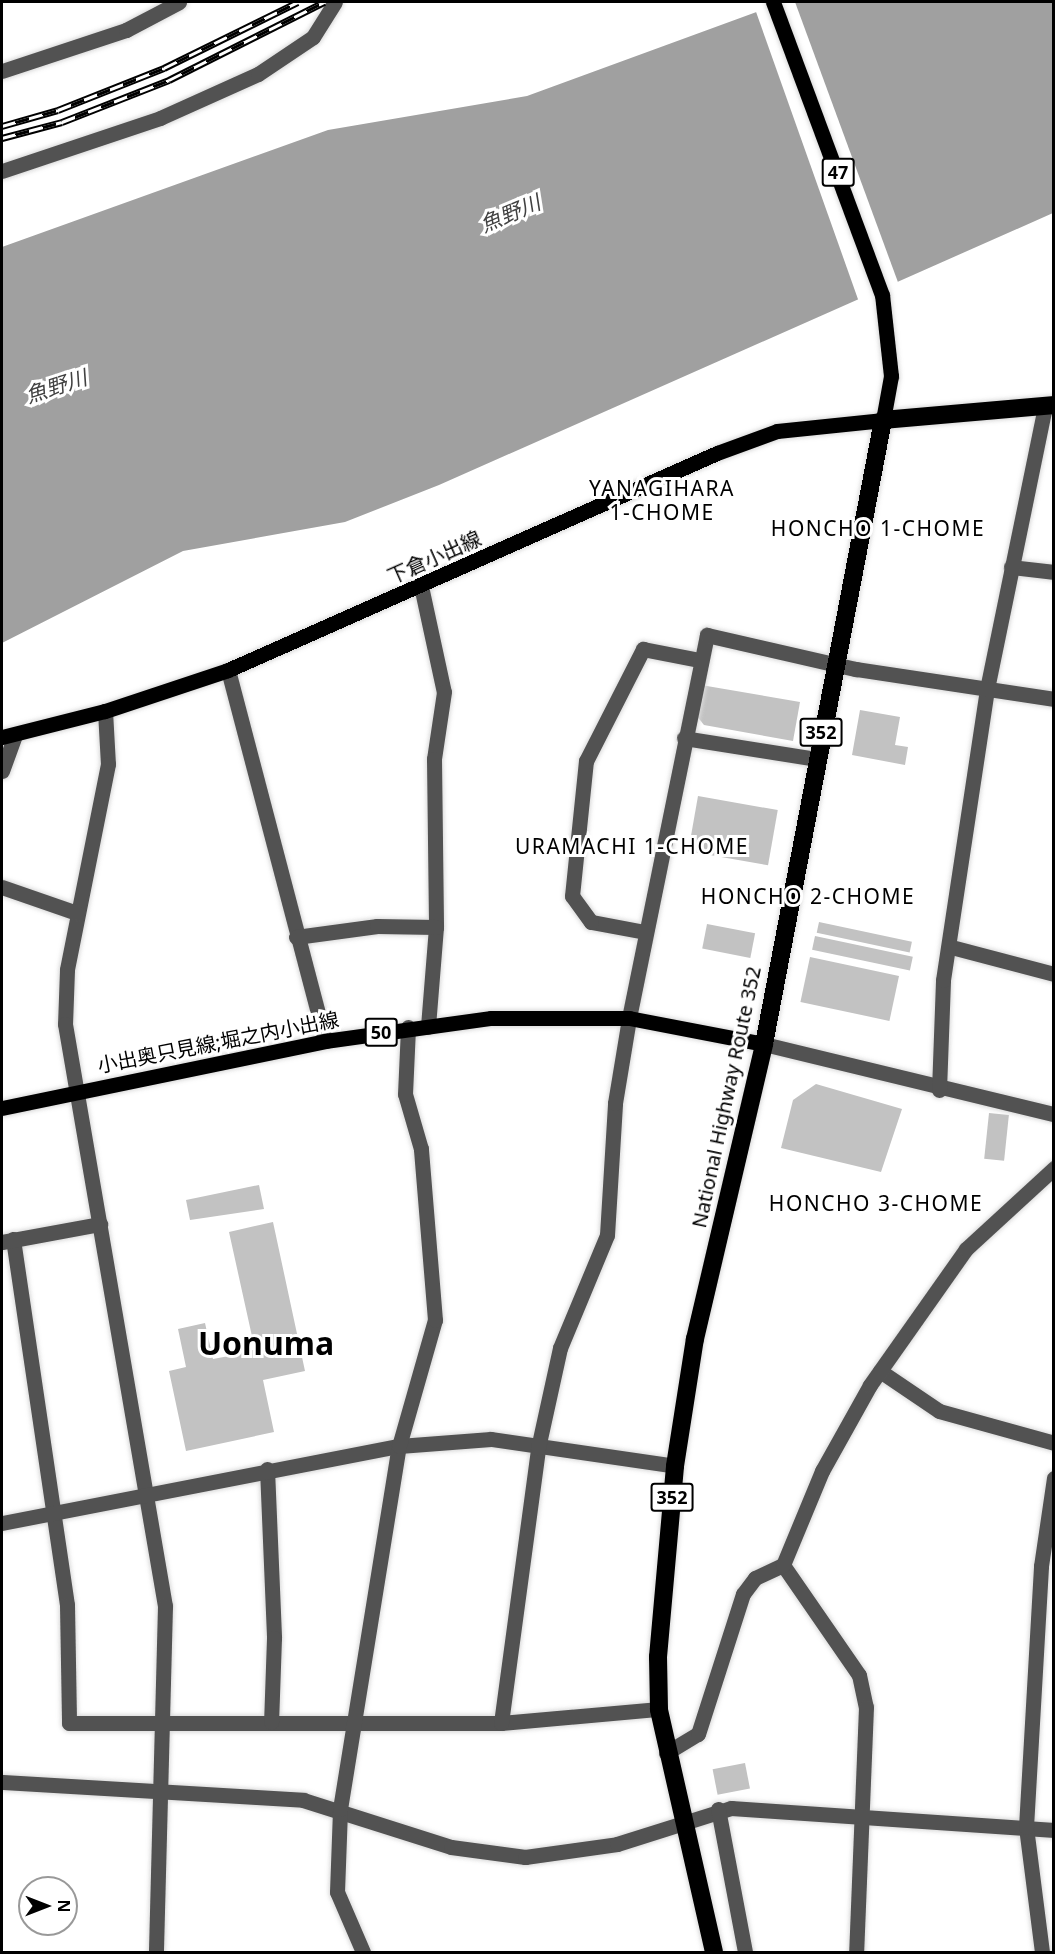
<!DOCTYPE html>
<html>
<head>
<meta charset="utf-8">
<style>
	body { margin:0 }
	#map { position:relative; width:1055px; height:1954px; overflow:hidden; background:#fff; font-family:"Noto Sans","Noto Sans JP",sans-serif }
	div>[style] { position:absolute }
	.water>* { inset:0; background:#a0a0a0 }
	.pier>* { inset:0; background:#fff }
	.building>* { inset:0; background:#c2c2c2; transform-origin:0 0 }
	.roads { filter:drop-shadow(0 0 2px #dbdbdb) drop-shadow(0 0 2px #dbdbdb) }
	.minor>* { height:15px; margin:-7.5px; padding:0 7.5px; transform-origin:7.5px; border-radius:7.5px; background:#525252 }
	.major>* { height:15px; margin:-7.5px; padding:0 7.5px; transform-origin:7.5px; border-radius:7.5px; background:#000 }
	.highway>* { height:18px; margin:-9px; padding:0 9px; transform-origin:9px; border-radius:9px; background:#000 }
	.rail>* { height:7px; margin-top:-3.5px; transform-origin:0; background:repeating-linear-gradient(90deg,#fff 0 14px,#000 0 28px); box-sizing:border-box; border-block:2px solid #000 }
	span { translate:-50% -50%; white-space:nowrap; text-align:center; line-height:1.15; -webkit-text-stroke:6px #fff; paint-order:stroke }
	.shield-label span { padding:2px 4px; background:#fff; border:2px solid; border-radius:4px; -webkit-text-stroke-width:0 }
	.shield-label { font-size:18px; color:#000; font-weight:700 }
	.street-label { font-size:20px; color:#000 }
	.water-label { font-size:21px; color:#414141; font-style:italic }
	.neighbourhood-label { font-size:21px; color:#000; letter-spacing:1.5px }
	.town-label { font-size:32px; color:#000; font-weight:700 }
	.frame { position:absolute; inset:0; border:3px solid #000; pointer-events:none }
	.north { position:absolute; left:18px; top:1876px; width:60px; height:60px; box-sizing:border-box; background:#fff; border:2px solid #999; border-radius:50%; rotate:90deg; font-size:16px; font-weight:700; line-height:24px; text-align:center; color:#000 }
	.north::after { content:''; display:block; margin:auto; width:21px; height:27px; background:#000; clip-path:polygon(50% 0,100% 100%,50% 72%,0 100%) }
</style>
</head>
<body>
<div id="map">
	<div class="water">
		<div style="clip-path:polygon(784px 2px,1053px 2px,1053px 213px,439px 485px,345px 522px,183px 551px,2px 643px,2px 247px,328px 130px,527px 96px)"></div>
	</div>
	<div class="pier">
		<div style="clip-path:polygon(775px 2px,795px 2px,899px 285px,859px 302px,755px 9px)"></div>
	</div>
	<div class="building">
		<div style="clip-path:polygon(701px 685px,800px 702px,793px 741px,704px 725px,696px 715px)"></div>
		<div style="clip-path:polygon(860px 710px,900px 717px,895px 745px,908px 747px,905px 765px,852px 755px)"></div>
		<div style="left:698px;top:796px;width:81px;height:56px;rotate:10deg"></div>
		<div style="left:819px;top:922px;width:95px;height:11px;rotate:12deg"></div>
		<div style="left:707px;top:924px;width:49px;height:25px;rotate:11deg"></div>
		<div style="left:815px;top:936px;width:100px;height:14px;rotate:12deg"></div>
		<div style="left:810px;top:957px;width:91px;height:46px;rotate:12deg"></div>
		<div style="clip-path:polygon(816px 1084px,902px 1109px,881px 1172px,781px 1148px,793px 1100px)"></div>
		<div style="left:989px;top:1113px;width:20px;height:46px;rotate:6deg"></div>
		<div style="clip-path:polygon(259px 1185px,264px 1209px,190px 1220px,186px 1200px)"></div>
		<div style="clip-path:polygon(273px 1222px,305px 1371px,263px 1380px,274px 1432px,186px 1451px,169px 1371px,186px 1367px,178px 1329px,205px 1323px,213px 1359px,229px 1356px,227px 1350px,255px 1350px,229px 1232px)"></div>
		<div style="left:745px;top:1763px;width:26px;height:33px;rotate:79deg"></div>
	</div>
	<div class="roads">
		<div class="minor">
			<div style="left:2px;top:71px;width:131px;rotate:-18.3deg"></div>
			<div style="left:126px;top:30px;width:60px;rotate:-27.8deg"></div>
			<div style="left:2px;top:171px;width:167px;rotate:-18.5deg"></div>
			<div style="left:160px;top:118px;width:107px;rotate:-24.2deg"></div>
			<div style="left:258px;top:74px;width:66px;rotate:-33.9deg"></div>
			<div style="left:313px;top:37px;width:41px;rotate:-57.8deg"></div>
			<div style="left:1011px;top:567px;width:43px;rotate:6.6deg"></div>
			<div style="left:421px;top:586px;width:108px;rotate:77.8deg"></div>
			<div style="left:444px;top:692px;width:68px;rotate:98.5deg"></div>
			<div style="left:434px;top:759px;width:168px;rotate:89.3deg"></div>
			<div style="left:436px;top:927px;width:100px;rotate:94.6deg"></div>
			<div style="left:228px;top:670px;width:383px;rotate:75.3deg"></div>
			<div style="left:105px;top:711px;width:53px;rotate:86.8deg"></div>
			<div style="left:108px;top:764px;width:210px;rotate:101.3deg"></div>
			<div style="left:67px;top:970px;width:54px;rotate:92.1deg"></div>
			<div style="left:65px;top:1024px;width:591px;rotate:80.25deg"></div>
			<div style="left:165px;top:1606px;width:346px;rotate:91.5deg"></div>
			<div style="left:684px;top:738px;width:134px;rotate:9deg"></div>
			<div style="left:2px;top:771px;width:38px;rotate:-70deg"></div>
			<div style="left:2px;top:887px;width:79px;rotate:19.1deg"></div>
			<div style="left:645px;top:932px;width:55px;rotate:-169.5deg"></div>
			<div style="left:591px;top:922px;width:32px;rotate:-126deg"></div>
			<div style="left:572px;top:896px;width:136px;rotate:-84.1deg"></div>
			<div style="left:586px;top:761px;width:126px;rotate:-63deg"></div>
			<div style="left:643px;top:649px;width:57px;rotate:11.1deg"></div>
			<div style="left:296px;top:937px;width:82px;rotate:-7.7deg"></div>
			<div style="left:377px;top:926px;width:59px;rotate:1deg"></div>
			<div style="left:951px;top:947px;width:106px;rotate:14.7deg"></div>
			<div style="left:764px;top:1044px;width:298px;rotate:13.6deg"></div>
			<div style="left:939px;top:1090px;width:110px;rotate:-87.9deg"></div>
			<div style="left:943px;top:980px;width:294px;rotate:-81.4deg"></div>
			<div style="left:987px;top:689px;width:289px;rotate:-78.4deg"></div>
			<div style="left:13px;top:1239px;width:370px;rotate:81.6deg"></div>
			<div style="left:67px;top:1605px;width:118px;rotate:89deg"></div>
			<div style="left:69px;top:1723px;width:432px"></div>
			<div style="left:501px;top:1723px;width:159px;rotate:-5.1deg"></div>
			<div style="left:2px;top:1242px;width:100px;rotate:-10.4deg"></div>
			<div style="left:880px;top:1371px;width:71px;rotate:34.1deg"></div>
			<div style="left:939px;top:1411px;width:119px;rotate:15.5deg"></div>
			<div style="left:267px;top:1469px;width:169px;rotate:87.6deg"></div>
			<div style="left:274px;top:1638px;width:84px;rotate:92deg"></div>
			<div style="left:2px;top:1523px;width:404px;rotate:-11deg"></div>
			<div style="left:399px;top:1446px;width:92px;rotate:-4.4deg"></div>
			<div style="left:491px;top:1439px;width:186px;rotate:8.3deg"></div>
			<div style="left:783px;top:1565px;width:134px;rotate:55.4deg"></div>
			<div style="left:859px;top:1675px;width:33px;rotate:78deg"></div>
			<div style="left:866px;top:1707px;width:245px;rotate:92.3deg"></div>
			<div style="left:501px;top:1723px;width:277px;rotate:-82.3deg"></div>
			<div style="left:538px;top:1448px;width:102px;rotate:-77.6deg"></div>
			<div style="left:560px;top:1348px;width:122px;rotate:-67.4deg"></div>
			<div style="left:607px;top:1235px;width:132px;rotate:-86.5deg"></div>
			<div style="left:615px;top:1103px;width:86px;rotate:-80.6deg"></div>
			<div style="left:629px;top:1018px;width:391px;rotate:-78.5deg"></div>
			<div style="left:707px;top:635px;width:153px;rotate:12.9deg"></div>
			<div style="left:856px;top:669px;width:200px;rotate:8.6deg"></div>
			<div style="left:666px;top:1753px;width:37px;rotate:-31deg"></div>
			<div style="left:698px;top:1734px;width:147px;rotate:-72.2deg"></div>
			<div style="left:743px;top:1594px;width:20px;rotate:-53deg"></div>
			<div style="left:755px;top:1578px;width:31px;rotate:-25deg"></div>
			<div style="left:783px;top:1565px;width:102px;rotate:-67.5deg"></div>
			<div style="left:822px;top:1471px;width:98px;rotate:-60.8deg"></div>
			<div style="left:870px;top:1385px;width:166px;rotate:-54.8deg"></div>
			<div style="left:966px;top:1249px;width:120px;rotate:-42.6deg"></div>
			<div style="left:2px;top:1782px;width:302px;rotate:3.4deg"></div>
			<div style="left:303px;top:1800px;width:155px;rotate:17.6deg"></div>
			<div style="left:451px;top:1847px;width:75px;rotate:7.7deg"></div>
			<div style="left:525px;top:1857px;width:93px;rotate:-8deg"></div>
			<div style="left:617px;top:1844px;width:120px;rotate:-17.5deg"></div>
			<div style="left:731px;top:1808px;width:324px;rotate:3.9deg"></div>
			<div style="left:718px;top:1809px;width:146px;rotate:79.3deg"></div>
			<div style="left:363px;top:1952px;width:65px;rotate:-113.4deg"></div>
			<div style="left:337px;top:1892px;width:83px;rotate:-87.9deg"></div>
			<div style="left:340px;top:1809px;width:368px;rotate:-80.8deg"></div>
			<div style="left:399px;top:1446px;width:131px;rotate:-74.1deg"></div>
			<div style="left:435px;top:1320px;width:172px;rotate:-94.7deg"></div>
			<div style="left:421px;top:1149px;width:57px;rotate:-106.2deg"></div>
			<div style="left:405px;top:1094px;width:67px;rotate:-87.4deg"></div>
			<div style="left:1042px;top:1952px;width:126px;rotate:-97.3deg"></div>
			<div style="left:1026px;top:1827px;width:261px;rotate:-86.7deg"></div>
			<div style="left:1041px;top:1566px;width:89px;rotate:-81.6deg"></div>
		</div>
		<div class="major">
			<div style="left:2px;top:737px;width:106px;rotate:-14.2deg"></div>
			<div style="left:105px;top:711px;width:130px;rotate:-18.4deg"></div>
			<div style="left:228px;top:670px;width:535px;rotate:-23.93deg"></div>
			<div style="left:717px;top:453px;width:64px;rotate:-20.1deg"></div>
			<div style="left:777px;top:431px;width:107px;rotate:-5.9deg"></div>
			<div style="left:883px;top:420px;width:45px;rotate:-79.7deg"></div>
			<div style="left:891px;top:376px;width:81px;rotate:-96.3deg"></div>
			<div style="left:882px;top:295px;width:313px;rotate:-110.4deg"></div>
			<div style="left:2px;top:1108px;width:330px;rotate:-11.7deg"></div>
			<div style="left:325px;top:1041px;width:168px;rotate:-7.9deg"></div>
			<div style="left:491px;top:1018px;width:138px"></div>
			<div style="left:629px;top:1018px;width:137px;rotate:10.9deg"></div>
		</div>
		<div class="highway">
			<div style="left:714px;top:1952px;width:249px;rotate:-102.8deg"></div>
			<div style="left:659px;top:1709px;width:52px;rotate:-91.1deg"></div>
			<div style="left:658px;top:1657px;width:192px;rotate:-84.9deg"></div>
			<div style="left:675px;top:1466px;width:129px;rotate:-81.1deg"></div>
			<div style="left:695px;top:1339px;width:303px;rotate:-76.8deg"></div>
			<div style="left:764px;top:1044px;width:635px;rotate:-79.2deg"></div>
			<div style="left:883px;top:420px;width:172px;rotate:-5deg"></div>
		</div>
	</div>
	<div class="rail">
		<div style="left:2px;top:126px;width:58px;rotate:-15.9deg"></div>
		<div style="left:58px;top:110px;width:114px;rotate:-21.6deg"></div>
		<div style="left:164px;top:68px;width:149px;rotate:-26.2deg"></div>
		<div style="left:2px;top:138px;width:62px;rotate:-14.9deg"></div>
		<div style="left:62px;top:122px;width:115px;rotate:-21.4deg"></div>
		<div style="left:169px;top:80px;width:174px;rotate:-26.7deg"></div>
	</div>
	<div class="shield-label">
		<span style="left:838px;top:172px">47</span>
		<span style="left:821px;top:732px">352</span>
		<span style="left:381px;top:1032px">50</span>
		<span style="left:672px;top:1497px">352</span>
	</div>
	<div class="street-label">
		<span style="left:434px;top:557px;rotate:-24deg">下倉小出線</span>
		<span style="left:218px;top:1042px;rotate:-11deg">小出奥只見線;堀之内小出線</span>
		<span style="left:726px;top:1097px;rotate:-78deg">National Highway Route 352</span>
	</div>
	<div class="water-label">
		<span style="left:510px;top:213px;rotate:-23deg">魚野川</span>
		<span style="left:56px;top:386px;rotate:-18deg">魚野川</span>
	</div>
	<div class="neighbourhood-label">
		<span style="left:662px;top:500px">YANAGIHARA<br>1-CHOME</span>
		<span style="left:878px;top:528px">HONCHO 1-CHOME</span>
		<span style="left:632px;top:846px">URAMACHI 1-CHOME</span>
		<span style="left:808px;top:896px">HONCHO 2-CHOME</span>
		<span style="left:876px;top:1203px">HONCHO 3-CHOME</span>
	</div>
	<div class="town-label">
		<span style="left:266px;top:1343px">Uonuma</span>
	</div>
	<div class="frame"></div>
	<div class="north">N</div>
</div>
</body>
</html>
